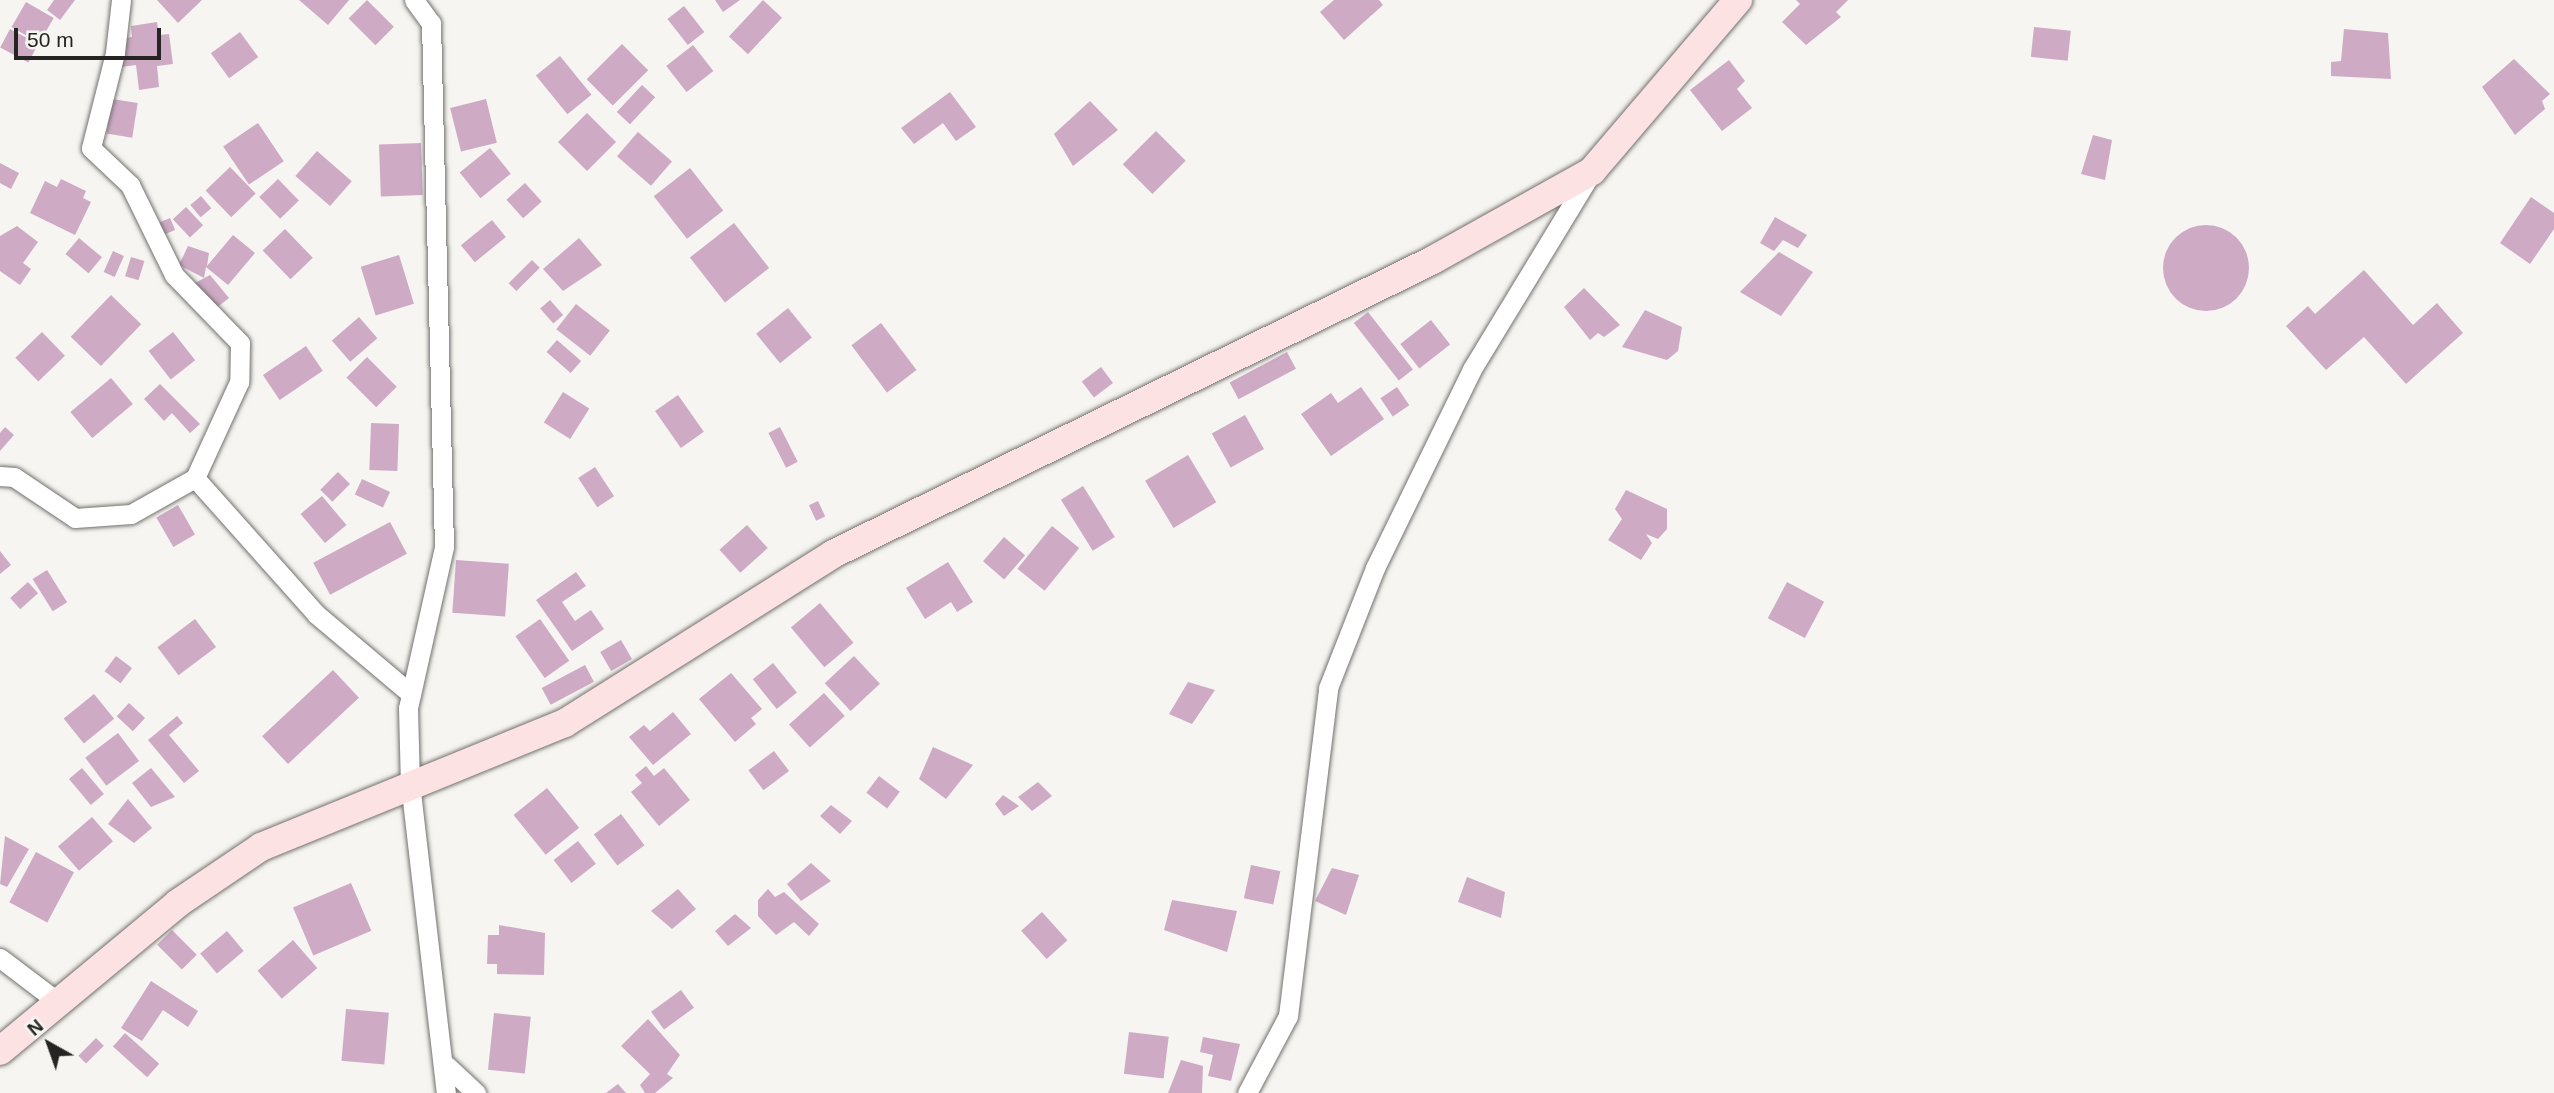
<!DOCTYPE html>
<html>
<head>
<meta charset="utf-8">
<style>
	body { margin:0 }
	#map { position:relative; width:2554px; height:1093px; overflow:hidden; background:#f6f5f1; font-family:Arial,sans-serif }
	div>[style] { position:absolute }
	.building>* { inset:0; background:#ceaac5; transform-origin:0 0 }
	.round { border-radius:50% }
	.roads { filter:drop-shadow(0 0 2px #72716d) drop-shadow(0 0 2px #72716d) }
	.street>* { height:19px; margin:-9.5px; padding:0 9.5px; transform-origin:9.5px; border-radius:9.5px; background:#fff }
	.secondary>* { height:28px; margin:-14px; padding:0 14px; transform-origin:14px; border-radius:14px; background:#fde2e4 }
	span { translate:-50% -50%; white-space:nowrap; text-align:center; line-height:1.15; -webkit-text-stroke:7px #f6f5f1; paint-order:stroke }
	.north { position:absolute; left:14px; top:1009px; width:70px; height:70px; -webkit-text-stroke:5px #f6f5f1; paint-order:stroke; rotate:320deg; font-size:19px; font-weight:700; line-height:28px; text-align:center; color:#242422 }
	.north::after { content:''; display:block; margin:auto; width:24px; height:32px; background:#242422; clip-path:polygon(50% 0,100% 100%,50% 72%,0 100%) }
	.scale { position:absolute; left:14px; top:28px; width:147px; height:32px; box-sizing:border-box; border:4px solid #242422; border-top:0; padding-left:9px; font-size:21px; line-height:24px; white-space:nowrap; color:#242422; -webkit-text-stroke:5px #f6f5f1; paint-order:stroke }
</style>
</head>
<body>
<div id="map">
	<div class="building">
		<div style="clip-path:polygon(54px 0,75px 0,60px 20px,47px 10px)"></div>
		<div style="clip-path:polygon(157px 0,202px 0,178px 23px)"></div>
		<div style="clip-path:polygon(299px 0,349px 0,328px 25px)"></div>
		<div style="left:367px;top:0;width:38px;height:26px;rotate:45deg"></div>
		<div style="clip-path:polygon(715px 0,740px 0,723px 12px)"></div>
		<div style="left:763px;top:0;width:26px;height:50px;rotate:43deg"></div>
		<div style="clip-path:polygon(1334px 0,1379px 0,1383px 5px,1344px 40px,1320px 12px)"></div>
		<div style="clip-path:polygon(1796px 0,1848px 0,1836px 12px,1841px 17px,1806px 45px,1782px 22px,1800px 4px)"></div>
		<div style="left:26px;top:2px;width:32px;height:29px;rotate:30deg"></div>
		<div style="left:684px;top:6px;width:33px;height:21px;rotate:52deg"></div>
		<div style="clip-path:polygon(157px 22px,159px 35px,169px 34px,173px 64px,157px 66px,159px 87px,139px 90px,136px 65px,121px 67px,118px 39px,132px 37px,131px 26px)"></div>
		<div style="left:2034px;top:27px;width:37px;height:30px;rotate:6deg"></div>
		<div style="left:10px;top:29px;width:32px;height:21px;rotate:28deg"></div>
		<div style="clip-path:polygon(2344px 29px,2388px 33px,2391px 79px,2331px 76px,2331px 62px,2341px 61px)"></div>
		<div style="left:240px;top:32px;width:31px;height:36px;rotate:54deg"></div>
		<div style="left:622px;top:44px;width:37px;height:50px;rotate:45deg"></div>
		<div style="left:693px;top:45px;width:33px;height:34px;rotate:52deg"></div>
		<div style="left:560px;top:56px;width:50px;height:31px;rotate:51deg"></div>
		<div style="clip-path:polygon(2514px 59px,2550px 94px,2542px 101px,2545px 109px,2515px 135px,2482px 87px)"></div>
		<div style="clip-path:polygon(1729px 60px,1745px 81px,1737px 89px,1752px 108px,1722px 131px,1690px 90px)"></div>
		<div style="left:642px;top:85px;width:18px;height:37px;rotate:43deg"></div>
		<div style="clip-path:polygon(950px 92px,976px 127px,956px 141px,943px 123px,914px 144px,901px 128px)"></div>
		<div style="left:112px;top:99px;width:26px;height:35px;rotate:9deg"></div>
		<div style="left:486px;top:99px;width:45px;height:37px;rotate:76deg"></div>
		<div style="clip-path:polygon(1090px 101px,1118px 130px,1073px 166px,1054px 134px)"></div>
		<div style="left:587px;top:113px;width:41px;height:41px;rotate:45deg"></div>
		<div style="left:258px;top:123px;width:46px;height:42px;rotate:56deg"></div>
		<div style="left:1156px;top:131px;width:42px;height:47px;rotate:45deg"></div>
		<div style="left:638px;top:132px;width:45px;height:32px;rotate:41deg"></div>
		<div style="clip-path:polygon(2093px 135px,2112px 140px,2105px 180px,2081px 174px)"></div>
		<div style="left:421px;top:143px;width:52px;height:42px;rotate:88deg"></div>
		<div style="left:490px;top:148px;width:33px;height:39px;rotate:51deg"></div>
		<div style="left:317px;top:151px;width:46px;height:33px;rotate:41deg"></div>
		<div style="clip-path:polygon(0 163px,19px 173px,11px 189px,0 183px)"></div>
		<div style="left:230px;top:167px;width:37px;height:34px;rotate:46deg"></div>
		<div style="left:690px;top:168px;width:54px;height:46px;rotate:52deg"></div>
		<div style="clip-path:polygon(61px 179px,86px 191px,83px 198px,91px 202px,75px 235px,30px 213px,45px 181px,57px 187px)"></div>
		<div style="left:278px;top:179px;width:30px;height:26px;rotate:46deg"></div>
		<div style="left:525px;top:183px;width:25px;height:25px;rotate:48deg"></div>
		<div style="left:201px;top:196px;width:16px;height:14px;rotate:50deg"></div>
		<div style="clip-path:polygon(2531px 197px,2554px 213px,2554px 229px,2530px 264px,2500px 243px)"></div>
		<div style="left:186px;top:207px;width:25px;height:18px;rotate:47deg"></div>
		<div style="clip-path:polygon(1775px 217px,1807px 235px,1798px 248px,1783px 240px,1774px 251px,1760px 243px)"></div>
		<div style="left:170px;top:218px;width:13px;height:13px;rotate:67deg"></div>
		<div style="left:492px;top:220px;width:22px;height:40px;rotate:51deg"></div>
		<div style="left:734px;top:223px;width:57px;height:56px;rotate:52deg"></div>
		<div class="round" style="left:2163px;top:225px;width:86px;height:86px"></div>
		<div style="clip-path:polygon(17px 226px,38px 242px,23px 263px,31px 269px,20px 285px,0 271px,0 236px)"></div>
		<div style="left:285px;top:229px;width:40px;height:31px;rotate:46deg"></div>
		<div style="clip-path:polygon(233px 235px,255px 253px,228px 285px,206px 267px,204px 278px,179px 265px,188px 246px,209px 253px,207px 266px)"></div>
		<div style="left:79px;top:238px;width:30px;height:21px;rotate:40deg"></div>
		<div style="clip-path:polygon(579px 238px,602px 265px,563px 291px,543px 269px)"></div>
		<div style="left:113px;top:251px;width:12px;height:23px;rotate:24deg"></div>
		<div style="clip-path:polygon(1779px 252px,1813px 272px,1781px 316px,1740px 292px)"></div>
		<div style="left:399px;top:255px;width:51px;height:40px;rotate:73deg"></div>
		<div style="left:131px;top:257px;width:14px;height:20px;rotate:17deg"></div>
		<div style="left:532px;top:260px;width:11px;height:33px;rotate:45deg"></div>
		<div style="clip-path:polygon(2364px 270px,2413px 325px,2437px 303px,2463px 333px,2406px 384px,2364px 337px,2326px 370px,2286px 326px,2308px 306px,2315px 314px)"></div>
		<div style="clip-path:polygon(210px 275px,229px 298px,211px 312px,193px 284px)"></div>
		<div style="clip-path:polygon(1584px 288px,1620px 325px,1604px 337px,1598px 333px,1590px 340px,1564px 307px)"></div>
		<div style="left:111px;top:295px;width:42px;height:58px;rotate:44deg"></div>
		<div style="left:550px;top:300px;width:20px;height:13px;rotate:49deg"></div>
		<div style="left:576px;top:304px;width:43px;height:32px;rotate:38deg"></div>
		<div style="left:788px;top:308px;width:38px;height:41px;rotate:51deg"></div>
		<div style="clip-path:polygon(1645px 310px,1682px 327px,1678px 351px,1667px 360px,1622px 347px)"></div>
		<div style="left:1368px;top:312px;width:73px;height:18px;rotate:52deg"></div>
		<div style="left:359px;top:317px;width:28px;height:36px;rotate:49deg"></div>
		<div style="left:1431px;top:320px;width:31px;height:39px;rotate:52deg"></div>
		<div style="left:881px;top:323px;width:59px;height:37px;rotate:53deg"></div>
		<div style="left:42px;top:332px;width:33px;height:37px;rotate:46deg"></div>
		<div style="left:173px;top:332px;width:36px;height:31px;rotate:52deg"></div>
		<div style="left:557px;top:340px;width:32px;height:16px;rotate:41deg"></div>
		<div style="left:306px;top:346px;width:30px;height:52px;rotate:56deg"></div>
		<div style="left:1287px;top:352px;width:19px;height:65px;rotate:62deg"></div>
		<div style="left:367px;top:357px;width:42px;height:29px;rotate:45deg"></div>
		<div style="left:1101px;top:367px;width:20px;height:24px;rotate:53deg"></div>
		<div style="left:111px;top:378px;width:34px;height:53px;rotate:50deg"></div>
		<div style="clip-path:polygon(160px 384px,200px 424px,190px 433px,172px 413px,164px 421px,144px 399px)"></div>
		<div style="clip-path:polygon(1361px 387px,1384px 419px,1331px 456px,1301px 414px,1331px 393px,1338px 403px)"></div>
		<div style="left:1397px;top:387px;width:22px;height:20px;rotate:56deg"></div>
		<div style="left:563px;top:392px;width:31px;height:36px;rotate:32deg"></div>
		<div style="left:678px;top:395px;width:45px;height:28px;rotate:55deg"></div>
		<div style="left:1245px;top:415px;width:39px;height:38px;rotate:61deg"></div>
		<div style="left:371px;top:423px;width:28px;height:47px;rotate:2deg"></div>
		<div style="clip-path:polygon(5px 427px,14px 435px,0 451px,0 433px)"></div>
		<div style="left:780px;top:427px;width:39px;height:13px;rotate:63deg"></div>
		<div style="left:1188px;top:455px;width:55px;height:50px;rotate:59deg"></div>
		<div style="left:595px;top:467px;width:35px;height:20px;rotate:57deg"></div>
		<div style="left:338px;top:472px;width:17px;height:25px;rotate:45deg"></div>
		<div style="left:362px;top:479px;width:31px;height:17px;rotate:25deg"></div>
		<div style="left:1083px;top:486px;width:60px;height:26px;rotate:58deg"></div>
		<div style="clip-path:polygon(1626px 490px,1667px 509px,1667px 529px,1658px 539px,1646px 534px,1652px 543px,1641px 560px,1608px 540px,1622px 519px,1615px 509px)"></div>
		<div style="left:322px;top:496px;width:38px;height:28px;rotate:50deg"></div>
		<div style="left:818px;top:501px;width:17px;height:10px;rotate:65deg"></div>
		<div style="left:178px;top:505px;width:34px;height:25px;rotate:60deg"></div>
		<div style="left:390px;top:522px;width:36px;height:87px;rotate:62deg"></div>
		<div style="left:747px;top:525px;width:31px;height:37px;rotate:48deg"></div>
		<div style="left:1052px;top:526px;width:35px;height:55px;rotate:39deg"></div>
		<div style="left:1004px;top:537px;width:28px;height:32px;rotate:41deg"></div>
		<div style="clip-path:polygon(0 551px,11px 565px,0 574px)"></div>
		<div style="left:456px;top:560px;width:53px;height:53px;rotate:4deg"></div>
		<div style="clip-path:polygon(948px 562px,973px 602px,957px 612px,951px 602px,925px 619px,906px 588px)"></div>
		<div style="left:47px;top:570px;width:38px;height:17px;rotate:58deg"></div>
		<div style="clip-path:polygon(576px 572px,586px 586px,562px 602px,575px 621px,591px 610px,604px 629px,572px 651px,536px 600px)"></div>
		<div style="left:28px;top:582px;width:15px;height:24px;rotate:48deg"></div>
		<div style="left:1787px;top:582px;width:42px;height:41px;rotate:28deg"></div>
		<div style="left:820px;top:603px;width:52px;height:38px;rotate:50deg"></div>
		<div style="left:195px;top:619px;width:35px;height:47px;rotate:53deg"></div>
		<div style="left:540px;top:619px;width:51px;height:30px;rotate:55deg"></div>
		<div style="left:621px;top:640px;width:22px;height:24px;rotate:60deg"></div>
		<div style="left:116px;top:656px;width:20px;height:19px;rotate:37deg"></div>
		<div style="left:854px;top:656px;width:38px;height:40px;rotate:47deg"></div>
		<div style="left:773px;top:663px;width:38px;height:26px;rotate:51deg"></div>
		<div style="left:585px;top:665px;width:19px;height:49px;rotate:62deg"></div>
		<div style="left:333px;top:670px;width:38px;height:97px;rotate:47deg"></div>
		<div style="clip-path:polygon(731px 673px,762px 709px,751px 718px,756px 724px,735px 742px,699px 699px)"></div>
		<div style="clip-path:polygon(1188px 682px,1215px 690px,1192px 724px,1169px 714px)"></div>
		<div style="left:824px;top:693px;width:31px;height:47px;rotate:48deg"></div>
		<div style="left:94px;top:694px;width:32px;height:39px;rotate:51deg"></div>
		<div style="left:129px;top:703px;width:22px;height:18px;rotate:43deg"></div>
		<div style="clip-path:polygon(673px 712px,691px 734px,653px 765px,629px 737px,644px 725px,650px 731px)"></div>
		<div style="clip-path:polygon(177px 716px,183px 723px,169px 735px,199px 771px,184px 783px,148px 740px)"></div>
		<div style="left:118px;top:733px;width:35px;height:41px;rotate:53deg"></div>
		<div style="clip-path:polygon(933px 747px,973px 765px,946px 799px,919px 779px)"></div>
		<div style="left:774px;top:751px;width:25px;height:32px;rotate:53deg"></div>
		<div style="clip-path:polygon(646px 766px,654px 776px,664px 768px,690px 800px,659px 826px,631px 792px,642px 783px,635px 775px)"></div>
		<div style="left:82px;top:768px;width:34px;height:17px;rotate:50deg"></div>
		<div style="clip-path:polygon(151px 768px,175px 797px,151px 807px,132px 783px)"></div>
		<div style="left:879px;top:776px;width:26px;height:21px;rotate:37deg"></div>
		<div style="clip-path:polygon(1038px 782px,1052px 796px,1032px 811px,1018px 797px)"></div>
		<div style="left:547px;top:788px;width:51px;height:43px;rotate:51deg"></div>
		<div style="clip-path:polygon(1003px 795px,1019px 806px,1004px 816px,995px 804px)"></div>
		<div style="clip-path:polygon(128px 799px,152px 828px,134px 843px,108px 824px)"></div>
		<div style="clip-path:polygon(831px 805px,852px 821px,840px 834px,820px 816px)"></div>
		<div style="left:621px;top:814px;width:39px;height:34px;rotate:53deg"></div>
		<div style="left:92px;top:817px;width:32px;height:45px;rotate:49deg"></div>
		<div style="clip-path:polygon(5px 836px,29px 849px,7px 887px,0 884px)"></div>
		<div style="left:578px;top:841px;width:29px;height:31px;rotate:52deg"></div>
		<div style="left:36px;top:852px;width:43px;height:57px;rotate:28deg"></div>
		<div style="clip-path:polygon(811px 863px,831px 881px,801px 901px,787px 884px)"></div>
		<div style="left:1251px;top:865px;width:30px;height:34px;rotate:12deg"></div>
		<div style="clip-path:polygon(1332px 868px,1359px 875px,1346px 915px,1315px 901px)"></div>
		<div style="clip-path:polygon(1467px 877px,1505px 892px,1501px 918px,1458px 902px)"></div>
		<div style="left:351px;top:883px;width:52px;height:63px;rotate:67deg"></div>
		<div style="clip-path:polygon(678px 889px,696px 909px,672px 929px,651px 911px)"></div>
		<div style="clip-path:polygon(768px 889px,775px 897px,784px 892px,819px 924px,809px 936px,794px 922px,776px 935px,758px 916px,758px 900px)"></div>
		<div style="clip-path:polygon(1172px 900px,1237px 911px,1227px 952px,1164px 930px)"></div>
		<div style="left:1042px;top:912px;width:38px;height:28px;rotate:48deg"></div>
		<div style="clip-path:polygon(735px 914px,751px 928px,728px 946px,715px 931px)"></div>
		<div style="clip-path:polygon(499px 925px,545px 933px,544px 975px,497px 974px,497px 964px,487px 964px,488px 935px,499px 935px)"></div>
		<div style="left:172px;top:930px;width:35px;height:21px;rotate:45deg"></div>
		<div style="left:227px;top:931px;width:26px;height:35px;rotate:50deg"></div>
		<div style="left:293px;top:940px;width:37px;height:47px;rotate:49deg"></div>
		<div style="clip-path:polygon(151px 981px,198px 1011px,188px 1027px,163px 1010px,142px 1041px,121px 1028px)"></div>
		<div style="left:681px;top:990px;width:22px;height:37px;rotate:54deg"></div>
		<div style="left:346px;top:1009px;width:43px;height:52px;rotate:5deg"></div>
		<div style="left:494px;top:1013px;width:37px;height:57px;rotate:6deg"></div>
		<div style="clip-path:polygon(648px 1019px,680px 1055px,667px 1074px,673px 1078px,655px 1093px,645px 1093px,640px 1085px,650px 1074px,621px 1046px)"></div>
		<div style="left:1129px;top:1032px;width:40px;height:42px;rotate:7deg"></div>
		<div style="left:125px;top:1033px;width:46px;height:18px;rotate:42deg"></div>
		<div style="clip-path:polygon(1203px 1037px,1240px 1044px,1231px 1081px,1208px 1076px,1213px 1055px,1200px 1052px)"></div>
		<div style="left:96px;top:1038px;width:11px;height:25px;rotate:45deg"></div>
		<div style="clip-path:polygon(1181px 1060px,1203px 1066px,1202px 1093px,1168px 1093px)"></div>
		<div style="clip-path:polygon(618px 1084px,626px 1093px,606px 1093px)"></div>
	</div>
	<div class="roads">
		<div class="street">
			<div style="left:121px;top:0;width:53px;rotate:96.5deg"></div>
			<div style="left:115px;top:53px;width:98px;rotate:104.2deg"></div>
			<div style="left:91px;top:148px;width:54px;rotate:43.5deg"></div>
			<div style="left:130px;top:185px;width:100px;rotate:63.9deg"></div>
			<div style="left:174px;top:275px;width:95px;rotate:45.9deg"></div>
			<div style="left:240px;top:343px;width:39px;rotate:91deg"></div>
			<div style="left:239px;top:382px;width:106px;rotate:114.6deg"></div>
			<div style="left:195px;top:478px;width:182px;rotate:48.3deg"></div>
			<div style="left:316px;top:614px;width:124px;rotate:40.1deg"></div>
			<div style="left:414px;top:0;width:29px;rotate:54deg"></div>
			<div style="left:431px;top:23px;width:524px;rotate:88.58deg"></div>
			<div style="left:444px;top:547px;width:165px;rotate:102.6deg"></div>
			<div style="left:408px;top:708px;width:75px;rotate:88.5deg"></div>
			<div style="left:410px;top:783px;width:312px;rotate:83.4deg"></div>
			<div style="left:0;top:476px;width:14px;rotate:4deg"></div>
			<div style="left:14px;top:477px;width:73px;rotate:33.9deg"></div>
			<div style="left:75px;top:518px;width:56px;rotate:-4.1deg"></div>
			<div style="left:131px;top:514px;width:73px;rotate:-29.4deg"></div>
			<div style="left:0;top:958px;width:73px;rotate:37.2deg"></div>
			<div style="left:447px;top:1066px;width:40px;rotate:43deg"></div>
			<div style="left:1247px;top:1093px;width:87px;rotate:-62deg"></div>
			<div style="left:1288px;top:1016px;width:330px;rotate:-83deg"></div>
			<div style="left:1328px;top:688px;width:129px;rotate:-68.6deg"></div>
			<div style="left:1375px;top:568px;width:221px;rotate:-64deg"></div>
			<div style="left:1472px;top:369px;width:229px;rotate:-58.7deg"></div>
		</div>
		<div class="secondary">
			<div style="left:0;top:1051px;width:231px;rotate:-39.7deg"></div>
			<div style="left:178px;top:903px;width:100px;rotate:-34deg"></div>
			<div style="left:261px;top:847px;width:328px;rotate:-22.2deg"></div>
			<div style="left:565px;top:723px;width:317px;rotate:-32.2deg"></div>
			<div style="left:833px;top:554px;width:668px;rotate:-26.1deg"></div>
			<div style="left:1433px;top:260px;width:182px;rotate:-29.2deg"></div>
			<div style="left:1592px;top:171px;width:225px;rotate:-49.5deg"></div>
		</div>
	</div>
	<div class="north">N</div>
	<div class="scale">50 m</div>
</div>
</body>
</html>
